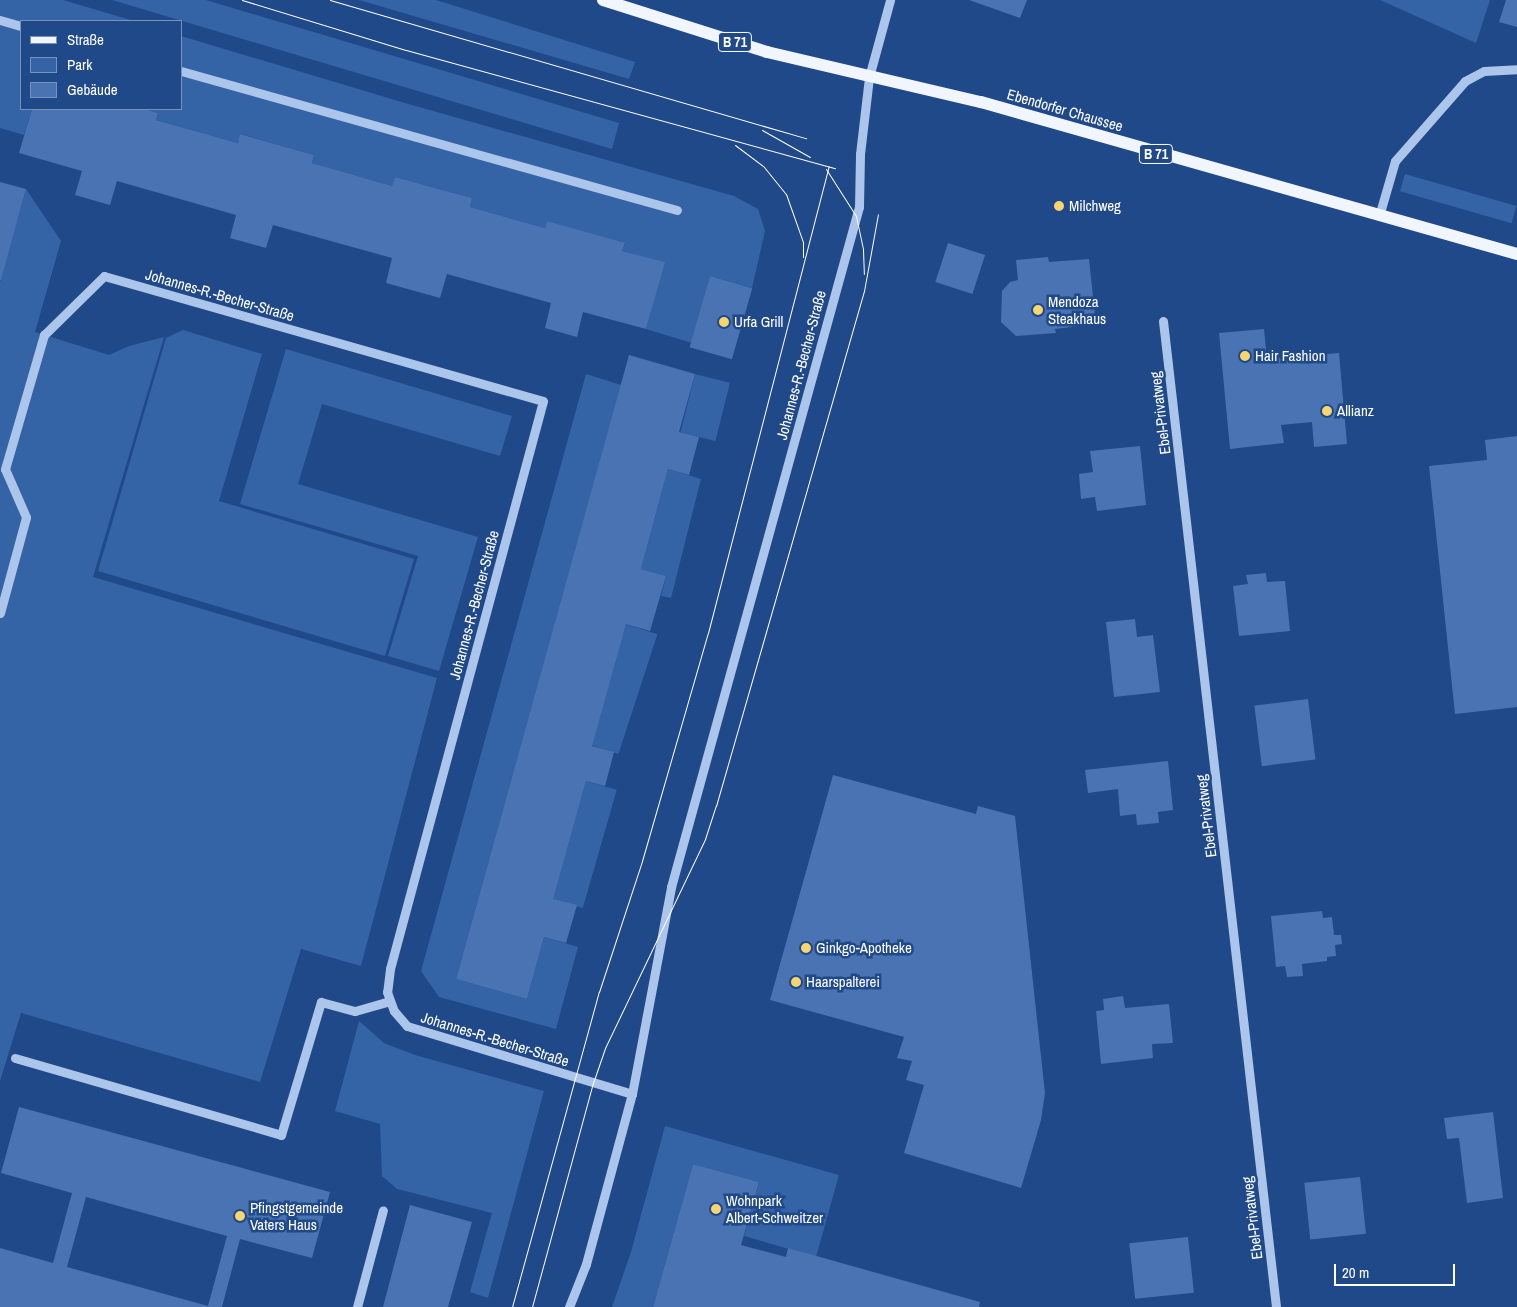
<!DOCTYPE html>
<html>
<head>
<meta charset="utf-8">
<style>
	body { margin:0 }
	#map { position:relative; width:1517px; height:1307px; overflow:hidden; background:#204989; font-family:"Archivo Narrow",sans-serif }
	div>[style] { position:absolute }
	.green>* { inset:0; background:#3463a6; transform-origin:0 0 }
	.building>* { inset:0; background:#4973b2; transform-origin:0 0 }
	.minor>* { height:9px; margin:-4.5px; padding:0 4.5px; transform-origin:4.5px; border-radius:4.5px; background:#acc5eb }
	.major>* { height:12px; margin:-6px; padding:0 6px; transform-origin:6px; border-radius:6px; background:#f0f5fe }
	.tram>* { height:1px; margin:-0.5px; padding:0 0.5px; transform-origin:0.5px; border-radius:0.5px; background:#fff }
	.dots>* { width:14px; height:14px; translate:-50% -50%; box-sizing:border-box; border:2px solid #204989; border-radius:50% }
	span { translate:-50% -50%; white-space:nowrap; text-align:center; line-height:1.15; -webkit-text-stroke:5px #204989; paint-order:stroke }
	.shield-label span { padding:1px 4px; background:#204989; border:1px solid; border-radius:4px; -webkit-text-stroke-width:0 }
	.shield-label { font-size:14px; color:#fff; font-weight:700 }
	.street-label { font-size:15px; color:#fff }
	.poi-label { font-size:15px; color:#fff }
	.left { translate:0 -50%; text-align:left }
	.legend { position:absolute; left:20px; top:20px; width:162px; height:90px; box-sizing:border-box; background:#204989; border:1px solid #7992b8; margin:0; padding:6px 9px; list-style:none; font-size:15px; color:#fff }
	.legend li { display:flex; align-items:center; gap:10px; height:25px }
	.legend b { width:25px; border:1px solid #7992b8 }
	.scale { position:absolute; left:1334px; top:1264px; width:121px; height:22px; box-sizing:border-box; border:2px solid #fff; border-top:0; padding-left:6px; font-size:15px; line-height:18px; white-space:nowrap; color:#fff; -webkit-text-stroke:4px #204989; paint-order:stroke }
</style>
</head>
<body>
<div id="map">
	<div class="green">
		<div style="clip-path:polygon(0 0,63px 0,134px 21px,21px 21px,21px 109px,32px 109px,24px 135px,0 128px)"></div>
		<div style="clip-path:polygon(112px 0,206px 0,619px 123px,612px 149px)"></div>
		<div style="clip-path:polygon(359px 0,436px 0,635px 62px,629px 79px)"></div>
		<div style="clip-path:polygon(1380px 0,1490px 0,1476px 43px)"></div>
		<div style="clip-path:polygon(181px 36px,405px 103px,734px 196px,758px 209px,765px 231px,752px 288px,710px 276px,692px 343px,646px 329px,664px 262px,622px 251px,625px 244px,547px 221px,545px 228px,470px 207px,472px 198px,395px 177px,392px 186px,312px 163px,314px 155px,241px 134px,238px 143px,156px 120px,158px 113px,145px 109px,181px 109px)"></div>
		<div style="left:1405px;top:174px;width:116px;height:18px;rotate:16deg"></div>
		<div style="clip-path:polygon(26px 189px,61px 241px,35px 332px,109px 355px,129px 346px,164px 337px,93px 577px,437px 678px,361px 966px,301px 949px,260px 1082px,21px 1013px,0 1081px,0 282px)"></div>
		<div style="clip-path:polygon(183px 330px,262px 354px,219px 501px,414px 559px,385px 656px,98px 571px,166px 338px)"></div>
		<div style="clip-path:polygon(286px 349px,512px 416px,500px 456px,322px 404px,298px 484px,478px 537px,439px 671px,388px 656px,418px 556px,240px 504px)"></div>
		<div style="clip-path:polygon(586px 374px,621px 385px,456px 979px,527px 999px,544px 937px,578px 947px,556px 1029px,439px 997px,421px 971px)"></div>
		<div style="left:695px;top:374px;width:36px;height:60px;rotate:14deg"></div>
		<div style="clip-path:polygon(668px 469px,701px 479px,671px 598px,661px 596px,666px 576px,641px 569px)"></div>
		<div style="left:626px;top:624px;width:33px;height:126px;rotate:18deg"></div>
		<div style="left:586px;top:781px;width:32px;height:123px;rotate:16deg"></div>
		<div style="clip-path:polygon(359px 1021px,384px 1043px,415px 1055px,544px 1091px,488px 1298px,470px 1292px,492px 1213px,397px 1189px,382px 1176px,380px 1124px,335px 1111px)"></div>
		<div style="clip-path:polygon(665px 1126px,839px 1175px,816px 1257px,744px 1236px,759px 1182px,693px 1164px,653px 1307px,612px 1307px,631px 1252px)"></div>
	</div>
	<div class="building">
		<div style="clip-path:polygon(969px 0,1027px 0,1020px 18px)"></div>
		<div style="clip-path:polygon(1506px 0,1517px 0,1517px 27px,1499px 22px)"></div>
		<div style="clip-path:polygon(32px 109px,145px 109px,158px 113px,156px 120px,238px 143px,240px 134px,314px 155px,312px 163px,392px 186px,395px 177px,472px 198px,470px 207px,545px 228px,547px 221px,625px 243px,622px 251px,665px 262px,646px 329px,583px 312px,577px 337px,545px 328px,551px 303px,447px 274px,440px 298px,386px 283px,392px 258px,273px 225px,266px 248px,230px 238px,236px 215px,117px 181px,110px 205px,75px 195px,82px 171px,19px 153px)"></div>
		<div style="clip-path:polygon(0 182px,26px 189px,1px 280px,0 280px)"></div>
		<div style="left:948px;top:243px;width:39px;height:41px;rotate:18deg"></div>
		<div style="clip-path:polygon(1048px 257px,1049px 262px,1089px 259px,1096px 324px,1055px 329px,1056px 333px,1016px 336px,1001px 322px,1002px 291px,1010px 282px,1018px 280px,1016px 260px)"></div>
		<div style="left:710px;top:276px;width:44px;height:74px;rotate:16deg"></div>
		<div style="clip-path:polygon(1264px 329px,1267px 359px,1339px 353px,1347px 444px,1314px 447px,1312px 422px,1281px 425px,1284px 443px,1230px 449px,1219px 333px)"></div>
		<div style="clip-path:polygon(629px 355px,695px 374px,679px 432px,699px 437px,689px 475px,668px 469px,641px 569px,666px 576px,650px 631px,626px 624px,592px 746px,614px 752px,605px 786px,586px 781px,553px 899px,577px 905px,566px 943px,544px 937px,527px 999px,456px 979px)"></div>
		<div style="clip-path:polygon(1517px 436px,1517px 707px,1455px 714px,1429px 466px,1487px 460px,1485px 440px)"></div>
		<div style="clip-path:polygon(1140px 446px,1146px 505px,1097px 511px,1095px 497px,1081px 499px,1079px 474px,1093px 472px,1090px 451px)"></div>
		<div style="clip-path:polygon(1266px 573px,1267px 582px,1285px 581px,1290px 631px,1239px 636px,1233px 586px,1248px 584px,1246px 575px)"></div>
		<div style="clip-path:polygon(1135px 619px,1137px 637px,1153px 635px,1160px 692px,1114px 697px,1106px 622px)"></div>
		<div style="left:1308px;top:699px;width:61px;height:54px;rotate:83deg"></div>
		<div style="clip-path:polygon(1168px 761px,1173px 810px,1158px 812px,1159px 823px,1137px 825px,1136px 814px,1120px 816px,1118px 789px,1088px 793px,1085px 770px)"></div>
		<div style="clip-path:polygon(833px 775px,976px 814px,978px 806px,1015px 816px,1045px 1093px,1041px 1120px,1021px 1188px,904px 1153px,924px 1085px,906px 1080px,912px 1061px,897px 1058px,904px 1037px,770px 1000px)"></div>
		<div style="clip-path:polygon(1322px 911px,1323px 918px,1332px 917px,1334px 935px,1341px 935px,1342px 944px,1335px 945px,1336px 956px,1327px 957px,1327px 961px,1302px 964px,1303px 976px,1287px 977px,1285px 966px,1276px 967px,1271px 916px)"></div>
		<div style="clip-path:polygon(1123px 996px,1125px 1008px,1169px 1004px,1173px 1043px,1152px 1044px,1153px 1058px,1101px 1064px,1096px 1011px,1104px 1010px,1103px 999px)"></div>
		<div style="clip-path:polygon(evenodd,19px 1107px,330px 1192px,312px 1258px,240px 1239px,222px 1307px,0 1307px,0 1248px,53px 1263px,72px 1193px,1px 1173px,19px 1107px,86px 1197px,227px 1236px,208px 1306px,67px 1267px,86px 1197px)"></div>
		<div style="clip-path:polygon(1493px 1112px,1503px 1198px,1467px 1203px,1459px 1138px,1447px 1139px,1444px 1118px)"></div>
		<div style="clip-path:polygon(693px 1164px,759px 1182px,741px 1245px,786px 1257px,788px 1248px,980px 1302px,979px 1307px,653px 1307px)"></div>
		<div style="left:1360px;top:1177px;width:57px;height:56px;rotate:84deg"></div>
		<div style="clip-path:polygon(410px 1205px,472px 1222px,448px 1307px,383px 1307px)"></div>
		<div style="left:1188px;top:1237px;width:56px;height:59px;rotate:84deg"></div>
	</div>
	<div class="minor">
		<div style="left:0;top:20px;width:22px;rotate:16deg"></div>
		<div style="left:181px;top:71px;width:515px;rotate:15.66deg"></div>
		<div style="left:1379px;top:216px;width:57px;rotate:-73.8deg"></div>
		<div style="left:1395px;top:161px;width:106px;rotate:-48.8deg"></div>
		<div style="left:1465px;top:81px;width:21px;rotate:-28deg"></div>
		<div style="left:1484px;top:71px;width:33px;rotate:-3deg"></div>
		<div style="left:1163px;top:321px;width:992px;rotate:83.46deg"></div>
		<div style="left:0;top:613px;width:99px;rotate:-74.8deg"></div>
		<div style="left:26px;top:517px;width:52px;rotate:-113.6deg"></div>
		<div style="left:5px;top:469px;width:140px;rotate:-73.8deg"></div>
		<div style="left:44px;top:335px;width:84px;rotate:-44.5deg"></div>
		<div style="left:104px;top:276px;width:456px;rotate:15.9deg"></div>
		<div style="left:543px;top:401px;width:588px;rotate:105.08deg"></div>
		<div style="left:390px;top:969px;width:23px;rotate:97deg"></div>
		<div style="left:387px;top:992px;width:20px;rotate:70deg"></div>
		<div style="left:394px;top:1011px;width:20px;rotate:49deg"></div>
		<div style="left:407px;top:1026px;width:235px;rotate:16.8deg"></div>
		<div style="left:15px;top:1058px;width:277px;rotate:16.1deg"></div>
		<div style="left:281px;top:1135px;width:139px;rotate:-73.3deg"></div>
		<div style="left:321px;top:1002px;width:35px;rotate:15deg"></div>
		<div style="left:355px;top:1011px;width:35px;rotate:-16deg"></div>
		<div style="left:357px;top:1307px;width:100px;rotate:-75deg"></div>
		<div style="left:569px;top:1307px;width:46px;rotate:-68.4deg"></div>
		<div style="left:586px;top:1264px;width:176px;rotate:-74.9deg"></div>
		<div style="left:632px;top:1094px;width:211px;rotate:-79.3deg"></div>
		<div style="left:671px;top:887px;width:706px;rotate:-74.55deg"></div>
		<div style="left:859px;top:207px;width:53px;rotate:-88.9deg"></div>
		<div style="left:860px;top:154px;width:78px;rotate:-83.3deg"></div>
		<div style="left:869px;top:77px;width:80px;rotate:-74.7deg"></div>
	</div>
	<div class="major">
		<div style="left:603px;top:0;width:172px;rotate:17.6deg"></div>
		<div style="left:767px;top:52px;width:220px;rotate:13.2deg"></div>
		<div style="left:981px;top:102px;width:557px;rotate:15.83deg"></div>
	</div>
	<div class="tram">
		<div style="left:242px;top:0;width:171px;rotate:17deg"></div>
		<div style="left:406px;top:50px;width:445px;rotate:15.4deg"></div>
		<div style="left:330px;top:0;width:496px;rotate:16.2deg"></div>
		<div style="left:762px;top:130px;width:55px;rotate:29.4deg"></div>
		<div style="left:735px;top:145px;width:36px;rotate:37deg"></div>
		<div style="left:764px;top:167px;width:35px;rotate:51deg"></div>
		<div style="left:786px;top:194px;width:51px;rotate:70.5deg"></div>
		<div style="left:803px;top:242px;width:15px;rotate:90deg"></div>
		<div style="left:826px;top:169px;width:56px;rotate:57.4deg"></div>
		<div style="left:856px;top:216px;width:34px;rotate:78deg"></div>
		<div style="left:863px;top:249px;width:25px;rotate:88deg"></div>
		<div style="left:512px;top:1307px;width:327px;rotate:-74.6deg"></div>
		<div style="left:599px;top:992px;width:138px;rotate:-71.8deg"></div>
		<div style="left:642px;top:861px;width:237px;rotate:-73.9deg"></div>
		<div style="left:708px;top:633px;width:482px;rotate:-75.5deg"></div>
		<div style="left:532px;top:1307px;width:232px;rotate:-74.8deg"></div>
		<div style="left:593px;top:1083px;width:37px;rotate:-71deg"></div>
		<div style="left:605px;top:1048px;width:232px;rotate:-64.4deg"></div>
		<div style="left:705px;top:839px;width:35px;rotate:-72deg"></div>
		<div style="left:716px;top:806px;width:536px;rotate:-73.97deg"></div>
		<div style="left:864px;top:291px;width:78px;rotate:-79.7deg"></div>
	</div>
	<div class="dots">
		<div style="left:1059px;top:206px;background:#f8d66d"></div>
		<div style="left:1038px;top:310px;background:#f8d66d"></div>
		<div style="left:724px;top:322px;background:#f8d66d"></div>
		<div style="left:1245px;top:356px;background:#f8d66d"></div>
		<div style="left:1327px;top:411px;background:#f8d66d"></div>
		<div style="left:806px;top:948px;background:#f8d66d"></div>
		<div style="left:796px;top:982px;background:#f8d66d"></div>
		<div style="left:716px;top:1209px;background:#f8d66d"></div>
		<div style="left:240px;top:1216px;background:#f8d66d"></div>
	</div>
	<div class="shield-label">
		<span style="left:735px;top:42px">B 71</span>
		<span style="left:1156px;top:154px">B 71</span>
	</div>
	<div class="street-label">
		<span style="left:1065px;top:110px;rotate:16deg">Ebendorfer Chaussee</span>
		<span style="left:220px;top:295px;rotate:16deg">Johannes-R.-Becher-Straße</span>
		<span style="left:801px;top:365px;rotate:-75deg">Johannes-R.-Becher-Straße</span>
		<span style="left:1160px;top:413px;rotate:-97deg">Ebel-Privatweg</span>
		<span style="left:474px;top:605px;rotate:-75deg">Johannes-R.-Becher-Straße</span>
		<span style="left:1206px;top:816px;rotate:-97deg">Ebel-Privatweg</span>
		<span style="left:495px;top:1039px;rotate:17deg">Johannes-R.-Becher-Straße</span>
		<span style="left:1252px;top:1218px;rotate:-97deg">Ebel-Privatweg</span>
	</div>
	<div class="poi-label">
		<span class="left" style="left:1069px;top:206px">Milchweg</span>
		<span class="left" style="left:1048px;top:310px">Mendoza<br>Steakhaus</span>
		<span class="left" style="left:734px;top:322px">Urfa Grill</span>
		<span class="left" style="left:1255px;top:356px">Hair Fashion</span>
		<span class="left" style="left:1337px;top:411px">Allianz</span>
		<span class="left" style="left:816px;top:948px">Ginkgo-Apotheke</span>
		<span class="left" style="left:806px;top:982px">Haarspalterei</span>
		<span class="left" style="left:726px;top:1209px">Wohnpark<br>Albert-Schweitzer</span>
		<span class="left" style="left:250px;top:1216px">Pfingstgemeinde<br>Vaters Haus</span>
	</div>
	<ul class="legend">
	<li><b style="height:6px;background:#f0f5fe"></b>Straße</li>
	<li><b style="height:14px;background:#3463a6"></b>Park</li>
	<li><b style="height:14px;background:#4973b2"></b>Gebäude</li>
	</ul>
	<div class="scale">20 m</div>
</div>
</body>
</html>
